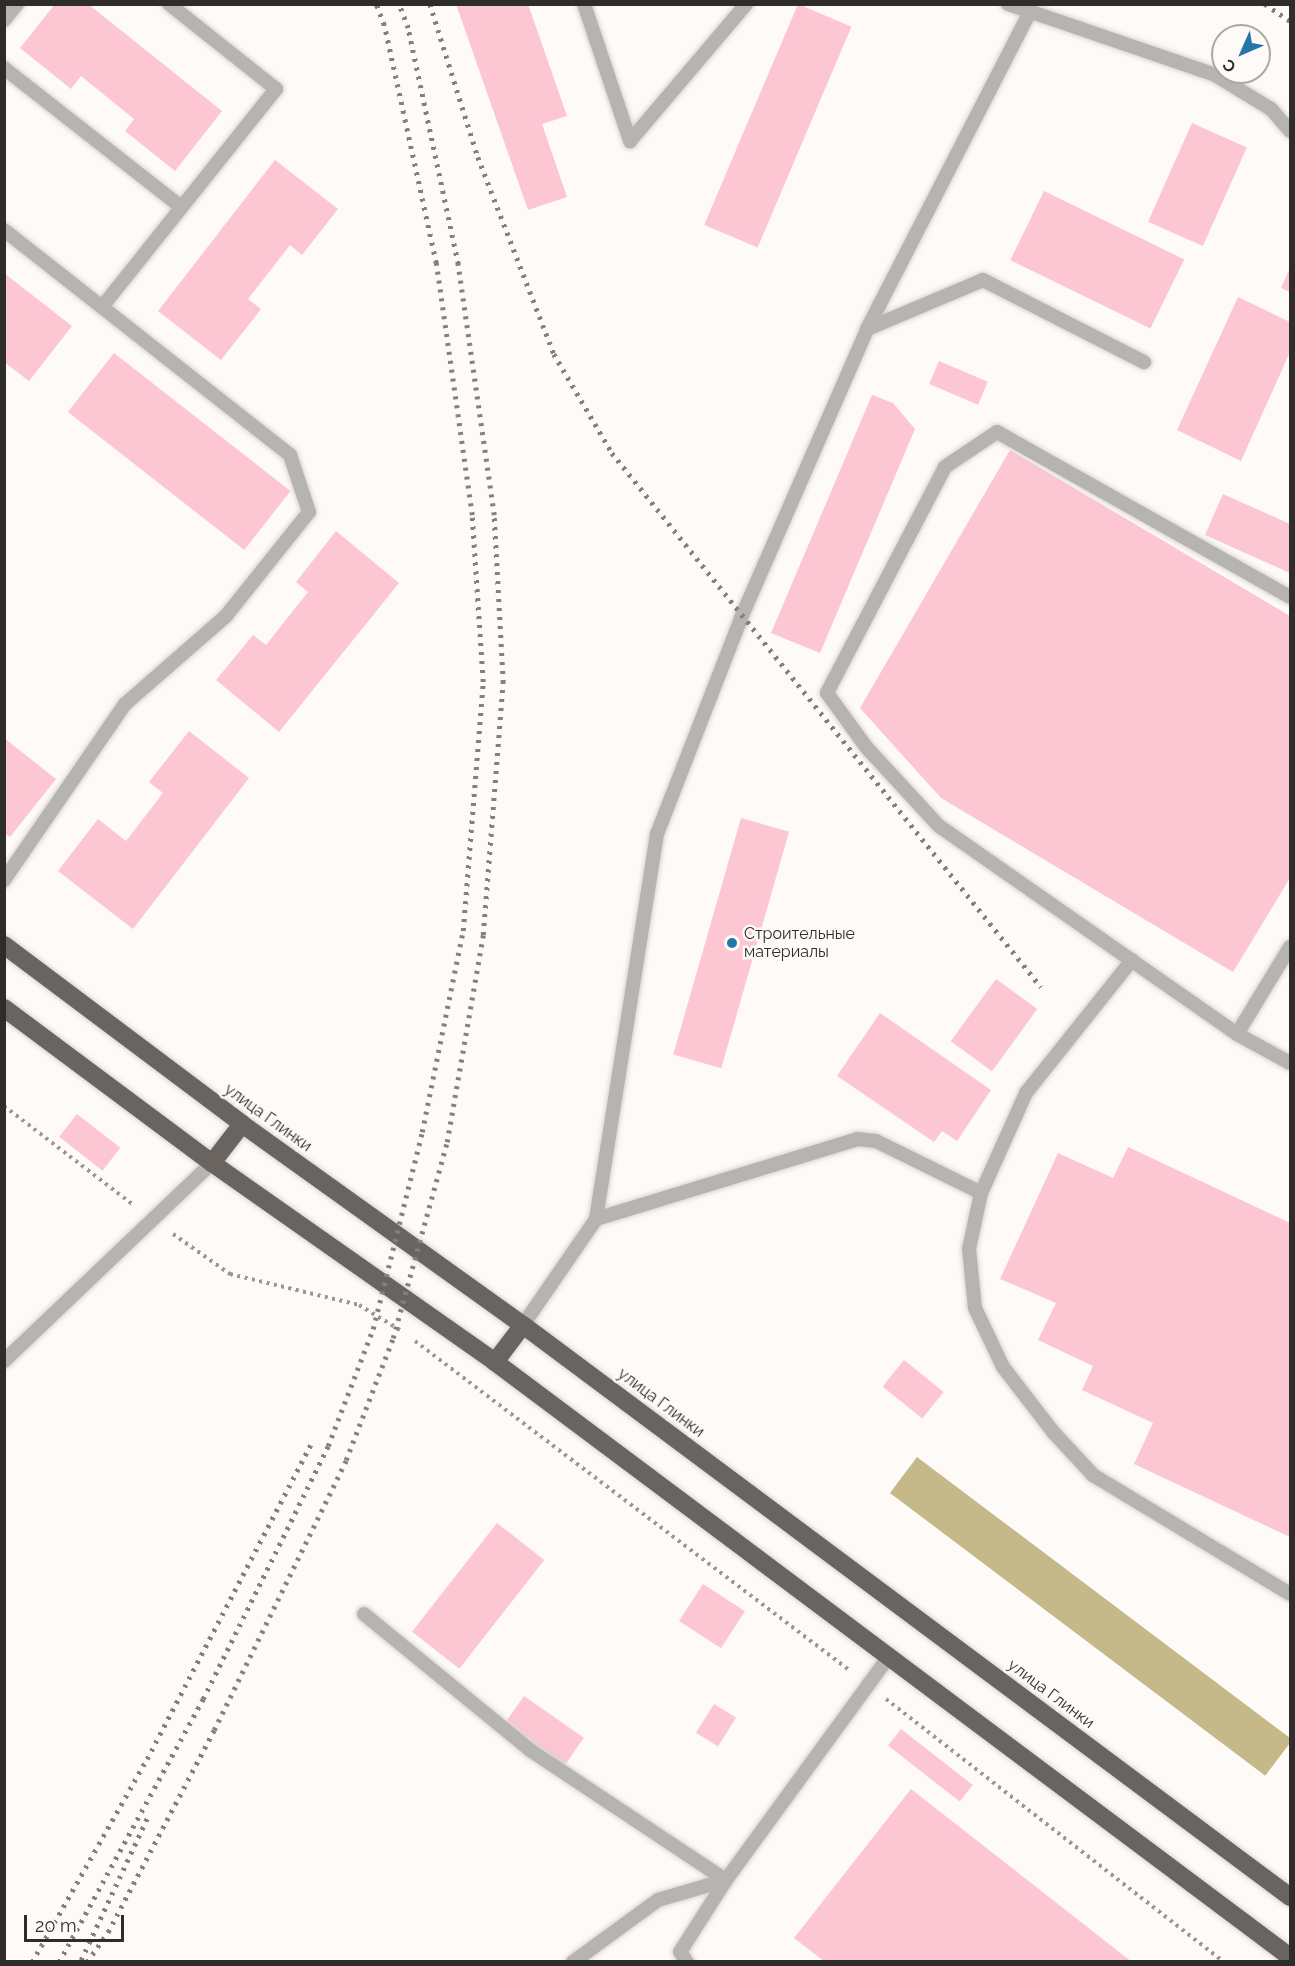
<!DOCTYPE html>
<html>
<head>
<meta charset="utf-8">
<style>
	body { margin:0 }
	#map { position:relative; width:1295px; height:1966px; overflow:hidden; background:#fefaf8; font-family:Raleway,sans-serif }
	div>[style] { position:absolute }
	.forest>* { inset:0; background:#c5b98a; transform-origin:0 0 }
	.building>* { inset:0; background:#fcc6d2; transform-origin:0 0 }
	.path>* { height:4px; margin-top:-2px; transform-origin:0; background:repeating-linear-gradient(90deg,#9b9796 0 3px,transparent 0 7.5px) }
	.roads { filter:drop-shadow(0 0 2px #d9d5d3) drop-shadow(0 0 2px #d9d5d3) }
	.lane>* { height:14px; margin:-7px; padding:0 7px; transform-origin:7px; border-radius:7px; background:#b6b4b2 }
	.highway>* { height:18px; margin:-9px; padding:0 9px; transform-origin:9px; border-radius:9px; background:#696460 }
	.rail>* { height:4.5px; margin-top:-2.25px; transform-origin:0; background:repeating-linear-gradient(90deg,#83807f 0 3px,transparent 0 9px) }
	.dots>* { width:16px; height:16px; translate:-50% -50%; box-sizing:border-box; border:3px solid #fefaf8; border-radius:50% }
	span { translate:-50% -50%; white-space:nowrap; text-align:center; line-height:1.15; -webkit-text-stroke:5px #fefaf8; paint-order:stroke }
	.poi-label { font-size:16px; color:#2f2c2c }
	.left { translate:0 -50%; text-align:left }
	.street-label { font-size:16px; color:#2f2c2c }
	.frame { position:absolute; inset:0; border:6px solid #2f2c2c; pointer-events:none }
	.north { position:absolute; left:1211px; top:24px; width:60px; height:60px; box-sizing:border-box; background:#fefaf8; border:2px solid #aba8a6; border-radius:50%; rotate:225deg; font-size:16px; font-weight:700; line-height:24px; text-align:center; color:#2f2c2c }
	.north::after { content:''; display:block; margin:auto; width:21px; height:27px; background:#2677a9; clip-path:polygon(50% 0,100% 100%,50% 72%,0 100%) }
	.scale { position:absolute; left:24px; top:1915px; width:100px; height:27px; box-sizing:border-box; border:3px solid #2f2c2c; border-top:0; padding-left:8px; font-size:18px; line-height:21px; white-space:nowrap; color:#2f2c2c; -webkit-text-stroke:4px #fefaf8; paint-order:stroke }
</style>
</head>
<body>
<div id="map">
	<div class="forest">
		<div style="left:917px;top:1457px;width:470px;height:45px;rotate:37deg"></div>
	</div>
	<div class="building">
		<div style="clip-path:polygon(55px 4px,88px 4px,222px 111px,175px 171px,125px 131px,134px 119px,81px 76px,71px 89px,20px 48px)"></div>
		<div style="clip-path:polygon(456px 4px,528px 4px,567px 116px,542px 124px,567px 197px,528px 210px)"></div>
		<div style="left:798px;top:4px;width:58px;height:240px;rotate:23deg"></div>
		<div style="left:1192px;top:123px;width:60px;height:108px;rotate:24deg"></div>
		<div style="clip-path:polygon(275px 160px,338px 209px,302px 255px,290px 245px,248px 299px,261px 309px,221px 360px,158px 311px)"></div>
		<div style="left:1044px;top:191px;width:156px;height:77px;rotate:26deg"></div>
		<div style="clip-path:polygon(1290px 268px,1290px 292px,1281px 288px)"></div>
		<div style="clip-path:polygon(4px 273px,72px 326px,29px 381px,4px 362px)"></div>
		<div style="clip-path:polygon(1238px 297px,1290px 322px,1290px 352px,1241px 461px,1177px 430px)"></div>
		<div style="left:114px;top:353px;width:224px;height:75px;rotate:38deg"></div>
		<div style="left:939px;top:361px;width:53px;height:25px;rotate:23deg"></div>
		<div style="clip-path:polygon(872px 395px,893px 403px,915px 429px,820px 653px,771px 633px)"></div>
		<div style="clip-path:polygon(1010px 450px,1290px 616px,1290px 878px,1233px 972px,941px 798px,860px 708px)"></div>
		<div style="clip-path:polygon(1223px 494px,1290px 524px,1290px 573px,1205px 535px)"></div>
		<div style="clip-path:polygon(336px 531px,399px 583px,279px 732px,216px 680px,253px 635px,266px 645px,308px 592px,296px 582px)"></div>
		<div style="clip-path:polygon(189px 731px,249px 778px,133px 929px,58px 871px,98px 819px,126px 841px,163px 793px,149px 782px)"></div>
		<div style="clip-path:polygon(4px 738px,56px 779px,10px 837px,4px 833px)"></div>
		<div style="left:741px;top:818px;width:50px;height:246px;rotate:16deg"></div>
		<div style="left:996px;top:979px;width:51px;height:77px;rotate:36deg"></div>
		<div style="clip-path:polygon(880px 1013px,991px 1090px,957px 1141px,942px 1131px,934px 1142px,837px 1076px)"></div>
		<div style="left:77px;top:1114px;width:55px;height:29px;rotate:38deg"></div>
		<div style="clip-path:polygon(1128px 1147px,1290px 1223px,1290px 1537px,1134px 1464px,1153px 1423px,1082px 1390px,1093px 1366px,1038px 1340px,1056px 1303px,1000px 1279px,1058px 1153px,1113px 1178px)"></div>
		<div style="left:904px;top:1360px;width:51px;height:34px;rotate:39deg"></div>
		<div style="left:497px;top:1523px;width:60px;height:138px;rotate:38deg"></div>
		<div style="left:703px;top:1584px;width:50px;height:44px;rotate:33deg"></div>
		<div style="left:524px;top:1696px;width:73px;height:33px;rotate:35deg"></div>
		<div style="left:714px;top:1704px;width:26px;height:34px;rotate:32deg"></div>
		<div style="left:901px;top:1729px;width:91px;height:21px;rotate:38deg"></div>
		<div style="clip-path:polygon(911px 1789px,1132px 1962px,825px 1962px,794px 1938px)"></div>
	</div>
	<div class="path">
		<div style="left:4px;top:1106px;width:165px;rotate:37.4deg"></div>
		<div style="left:173px;top:1234px;width:70px;rotate:35.1deg"></div>
		<div style="left:230px;top:1274px;width:133px;rotate:13.5deg"></div>
		<div style="left:359px;top:1305px;width:48px;rotate:31.4deg"></div>
		<div style="left:415px;top:1341px;width:545px;rotate:37.16deg"></div>
		<div style="left:886px;top:1699px;width:428px;rotate:37.9deg"></div>
	</div>
	<div class="roads">
		<div class="lane">
			<div style="left:584px;top:4px;width:145px;rotate:71.4deg"></div>
			<div style="left:630px;top:141px;width:180px;rotate:-49.7deg"></div>
			<div style="left:1008px;top:4px;width:219px;rotate:18.9deg"></div>
			<div style="left:1215px;top:75px;width:66px;rotate:31.3deg"></div>
			<div style="left:1271px;top:109px;width:29px;rotate:49deg"></div>
			<div style="left:4px;top:20px;width:21px;rotate:-51deg"></div>
			<div style="left:4px;top:68px;width:225px;rotate:38.1deg"></div>
			<div style="left:4px;top:230px;width:364px;rotate:38.2deg"></div>
			<div style="left:290px;top:455px;width:60px;rotate:71.6deg"></div>
			<div style="left:309px;top:512px;width:133px;rotate:128.6deg"></div>
			<div style="left:226px;top:616px;width:134px;rotate:138.9deg"></div>
			<div style="left:125px;top:704px;width:214px;rotate:124.5deg"></div>
			<div style="left:102px;top:307px;width:279px;rotate:-51.4deg"></div>
			<div style="left:276px;top:89px;width:137px;rotate:-141.5deg"></div>
			<div style="left:867px;top:329px;width:126px;rotate:-22.9deg"></div>
			<div style="left:983px;top:280px;width:181px;rotate:27deg"></div>
			<div style="left:1290px;top:597px;width:336px;rotate:-150.6deg"></div>
			<div style="left:997px;top:432px;width:63px;rotate:146.1deg"></div>
			<div style="left:945px;top:467px;width:255px;rotate:117.6deg"></div>
			<div style="left:827px;top:693px;width:68px;rotate:54deg"></div>
			<div style="left:867px;top:748px;width:106px;rotate:47.3deg"></div>
			<div style="left:939px;top:826px;width:363px;rotate:34.9deg"></div>
			<div style="left:1237px;top:1034px;width:60px;rotate:28.7deg"></div>
			<div style="left:1132px;top:960px;width:170px;rotate:128.6deg"></div>
			<div style="left:1026px;top:1093px;width:110px;rotate:114.2deg"></div>
			<div style="left:981px;top:1193px;width:57px;rotate:102.1deg"></div>
			<div style="left:969px;top:1249px;width:59px;rotate:84.2deg"></div>
			<div style="left:975px;top:1308px;width:65px;rotate:64.6deg"></div>
			<div style="left:1003px;top:1367px;width:83px;rotate:52.3deg"></div>
			<div style="left:1054px;top:1433px;width:57px;rotate:47.1deg"></div>
			<div style="left:1093px;top:1475px;width:230px;rotate:31.1deg"></div>
			<div style="left:1237px;top:1034px;width:102px;rotate:-58.7deg"></div>
			<div style="left:596px;top:1219px;width:273px;rotate:-17deg"></div>
			<div style="left:857px;top:1139px;width:19px;rotate:6deg"></div>
			<div style="left:876px;top:1141px;width:117px;rotate:26.3deg"></div>
			<div style="left:523px;top:1325px;width:129px;rotate:-55.4deg"></div>
			<div style="left:596px;top:1219px;width:390px;rotate:-81deg"></div>
			<div style="left:657px;top:834px;width:232px;rotate:-68.7deg"></div>
			<div style="left:741px;top:618px;width:315px;rotate:-66.4deg"></div>
			<div style="left:867px;top:329px;width:356px;rotate:-62.8deg"></div>
			<div style="left:4px;top:1361px;width:287px;rotate:-43.6deg"></div>
			<div style="left:364px;top:1614px;width:215px;rotate:39.3deg"></div>
			<div style="left:530px;top:1750px;width:235px;rotate:33.6deg"></div>
			<div style="left:726px;top:1880px;width:85px;rotate:122.6deg"></div>
			<div style="left:680px;top:1952px;width:12px;rotate:55deg"></div>
			<div style="left:573px;top:1962px;width:105px;rotate:-36.1deg"></div>
			<div style="left:658px;top:1900px;width:71px;rotate:-16.4deg"></div>
			<div style="left:726px;top:1880px;width:278px;rotate:-53.9deg"></div>
		</div>
		<div class="highway">
			<div style="left:4px;top:945px;width:298px;rotate:36.9deg"></div>
			<div style="left:242px;top:1124px;width:345px;rotate:35.6deg"></div>
			<div style="left:523px;top:1325px;width:957px;rotate:36.71deg"></div>
			<div style="left:4px;top:1008px;width:259px;rotate:36.7deg"></div>
			<div style="left:212px;top:1163px;width:346px;rotate:35.1deg"></div>
			<div style="left:495px;top:1362px;width:993px;rotate:36.81deg"></div>
			<div style="left:212px;top:1163px;width:49px;rotate:-52.4deg"></div>
			<div style="left:495px;top:1362px;width:46px;rotate:-52.9deg"></div>
		</div>
	</div>
	<div class="rail">
		<div style="left:430px;top:4px;width:160px;rotate:72.6deg"></div>
		<div style="left:478px;top:157px;width:211px;rotate:68.9deg"></div>
		<div style="left:554px;top:354px;width:115px;rotate:59.6deg"></div>
		<div style="left:612px;top:453px;width:685px;rotate:51.22deg"></div>
		<div style="left:1265px;top:4px;width:30px;rotate:34deg"></div>
		<div style="left:81px;top:1960px;width:159px;rotate:-65deg"></div>
		<div style="left:32px;top:1962px;width:233px;rotate:-60.5deg"></div>
		<div style="left:147px;top:1759px;width:357px;rotate:-62.5deg"></div>
		<div style="left:59px;top:1962px;width:300px;rotate:-61.3deg"></div>
		<div style="left:203px;top:1699px;width:282px;rotate:-63.7deg"></div>
		<div style="left:328px;top:1446px;width:125px;rotate:-69deg"></div>
		<div style="left:373px;top:1329px;width:203px;rotate:-76deg"></div>
		<div style="left:422px;top:1132px;width:205px;rotate:-78.5deg"></div>
		<div style="left:463px;top:931px;width:250px;rotate:-85.4deg"></div>
		<div style="left:483px;top:682px;width:167px;rotate:-93.8deg"></div>
		<div style="left:472px;top:515px;width:255px;rotate:-98.1deg"></div>
		<div style="left:436px;top:263px;width:244px;rotate:-102.3deg"></div>
		<div style="left:384px;top:25px;width:22px;rotate:-111deg"></div>
		<div style="left:87px;top:1962px;width:37px;rotate:-55deg"></div>
		<div style="left:108px;top:1932px;width:228px;rotate:-62.3deg"></div>
		<div style="left:214px;top:1730px;width:301px;rotate:-63.9deg"></div>
		<div style="left:346px;top:1460px;width:131px;rotate:-68.9deg"></div>
		<div style="left:393px;top:1338px;width:203px;rotate:-74.6deg"></div>
		<div style="left:447px;top:1142px;width:210px;rotate:-80.1deg"></div>
		<div style="left:483px;top:935px;width:253px;rotate:-85.5deg"></div>
		<div style="left:503px;top:683px;width:168px;rotate:-93.1deg"></div>
		<div style="left:494px;top:515px;width:254px;rotate:-98.2deg"></div>
		<div style="left:458px;top:264px;width:241px;rotate:-102deg"></div>
		<div style="left:408px;top:28px;width:26px;rotate:-111deg"></div>
	</div>
	<div class="dots">
		<div style="left:732px;top:943px;background:#2677a9"></div>
	</div>
	<div class="poi-label">
		<span class="left" style="left:744px;top:943px">Строительные<br>материалы</span>
	</div>
	<div class="street-label">
		<span style="left:268px;top:1118px;rotate:36deg">улица Глинки</span>
		<span style="left:661px;top:1403px;rotate:37deg">улица Глинки</span>
		<span style="left:1051px;top:1694px;rotate:37deg">улица Глинки</span>
	</div>
	<div class="frame"></div>
	<div class="north">С</div>
	<div class="scale">20 m</div>
</div>
</body>
</html>
